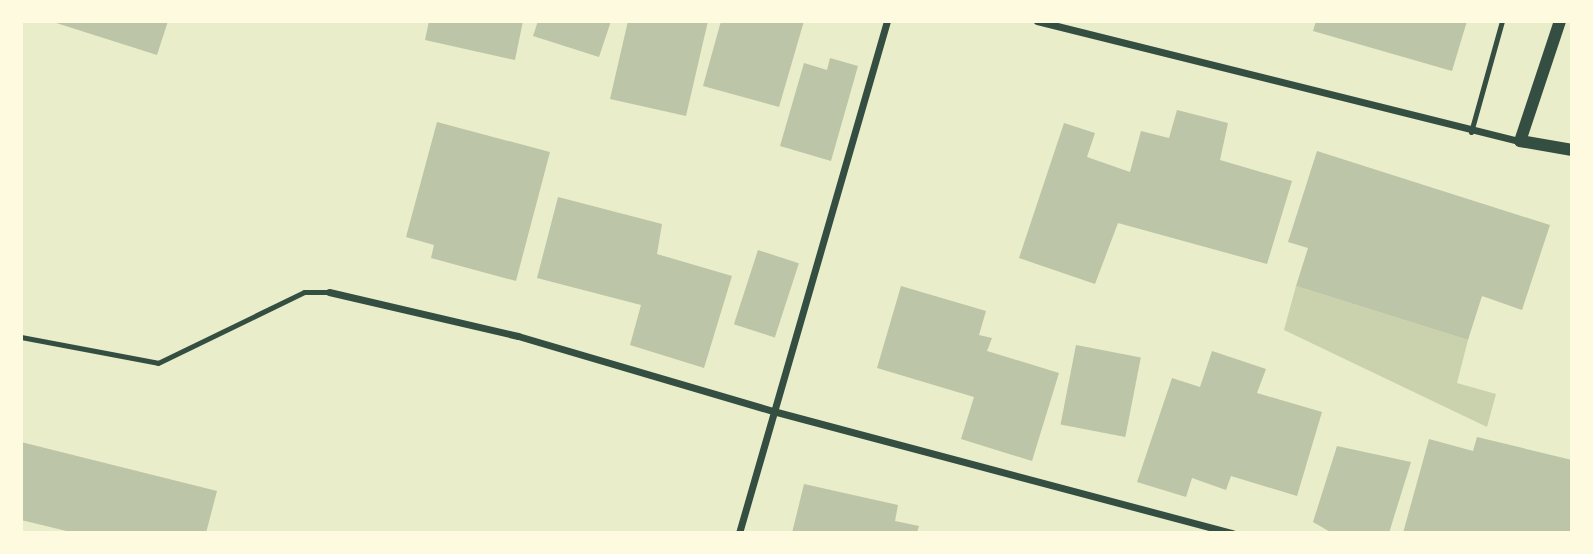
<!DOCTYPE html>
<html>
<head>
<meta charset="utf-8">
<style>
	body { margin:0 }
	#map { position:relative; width:1593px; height:554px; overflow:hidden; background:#e9edc9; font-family:"Golos Text",sans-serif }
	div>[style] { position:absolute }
	.green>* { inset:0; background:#cad2ad }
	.building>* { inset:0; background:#bcc5a7; transform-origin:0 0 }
	.service>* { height:5px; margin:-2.5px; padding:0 2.5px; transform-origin:2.5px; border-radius:2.5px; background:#344e41 }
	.minor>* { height:7px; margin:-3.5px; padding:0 3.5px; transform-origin:3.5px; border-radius:3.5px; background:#344e41 }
	.tertiary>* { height:12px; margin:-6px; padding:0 6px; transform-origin:6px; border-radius:6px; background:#344e41 }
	span { translate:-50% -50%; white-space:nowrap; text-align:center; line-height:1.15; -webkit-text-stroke:7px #fefae0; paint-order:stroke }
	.frame { position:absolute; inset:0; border:23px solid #fefae0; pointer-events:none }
</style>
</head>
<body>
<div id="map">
	<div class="green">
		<div style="clip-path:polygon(1296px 286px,1468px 340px,1457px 383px,1496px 394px,1487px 427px,1284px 330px)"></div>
	</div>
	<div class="building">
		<div style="clip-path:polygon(50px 21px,168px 21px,157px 55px)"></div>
		<div style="clip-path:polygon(429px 21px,523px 21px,515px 60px,425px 40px)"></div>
		<div style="clip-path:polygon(538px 21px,611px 21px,599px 57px,533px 36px)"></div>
		<div style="clip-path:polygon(628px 21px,708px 21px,686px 116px,610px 99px)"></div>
		<div style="clip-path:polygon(721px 21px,804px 21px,779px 107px,703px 86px)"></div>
		<div style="clip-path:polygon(1316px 21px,1467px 21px,1452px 71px,1313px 31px)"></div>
		<div style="clip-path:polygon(830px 58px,858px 66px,831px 161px,780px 146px,804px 63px,827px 70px)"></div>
		<div style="clip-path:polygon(1177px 110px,1228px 123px,1220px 160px,1292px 181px,1267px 264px,1118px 223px,1095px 284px,1019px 258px,1064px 123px,1095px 133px,1087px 157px,1130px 172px,1141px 131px,1169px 138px)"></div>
		<div style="clip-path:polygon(437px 122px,550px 152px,516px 281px,431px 258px,434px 245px,406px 237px)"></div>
		<div style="clip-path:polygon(1317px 151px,1550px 225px,1522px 310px,1482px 296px,1468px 340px,1296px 286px,1308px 248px,1288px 242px)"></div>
		<div style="clip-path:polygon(558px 197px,662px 224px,657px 254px,732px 276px,704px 368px,630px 345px,641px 305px,537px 278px)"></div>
		<div style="left:758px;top:250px;width:43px;height:78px;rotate:18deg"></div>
		<div style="clip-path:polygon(901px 286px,986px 311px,979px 335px,992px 338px,987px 351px,1059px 373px,1032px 461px,961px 439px,974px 397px,877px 368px)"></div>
		<div style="left:1076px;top:345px;width:66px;height:81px;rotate:11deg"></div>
		<div style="clip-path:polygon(1212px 351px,1266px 369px,1257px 393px,1322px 412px,1297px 496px,1231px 476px,1226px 490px,1192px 478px,1186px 497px,1137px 482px,1172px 378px,1200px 387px)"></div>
		<div style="clip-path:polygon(1477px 437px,1572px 460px,1572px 533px,1403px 533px,1429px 439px,1473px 451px)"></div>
		<div style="clip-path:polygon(21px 442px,217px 491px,206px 533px,75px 533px,21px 520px)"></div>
		<div style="clip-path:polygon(1337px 446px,1411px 462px,1389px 533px,1332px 533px,1313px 522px)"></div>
		<div style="clip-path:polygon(804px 484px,898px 505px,895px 521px,919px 526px,917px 533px,792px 533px)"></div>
	</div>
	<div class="service">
		<div style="left:1471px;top:132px;width:115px;rotate:-74.4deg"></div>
		<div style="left:21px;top:337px;width:139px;rotate:10.7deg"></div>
		<div style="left:158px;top:363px;width:162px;rotate:-25.9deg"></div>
		<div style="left:304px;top:292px;width:25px"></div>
	</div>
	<div class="minor">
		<div style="left:1037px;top:21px;width:498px;rotate:14deg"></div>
		<div style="left:329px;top:292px;width:194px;rotate:13.1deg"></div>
		<div style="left:518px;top:336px;width:266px;rotate:16.4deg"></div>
		<div style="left:773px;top:411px;width:476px;rotate:14.9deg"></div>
		<div style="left:739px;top:533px;width:533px;rotate:-73.88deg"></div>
	</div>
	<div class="tertiary">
		<div style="left:1560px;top:21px;width:126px;rotate:108.4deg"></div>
		<div style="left:1520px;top:141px;width:53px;rotate:9.8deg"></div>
	</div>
	<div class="frame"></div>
</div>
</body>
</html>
